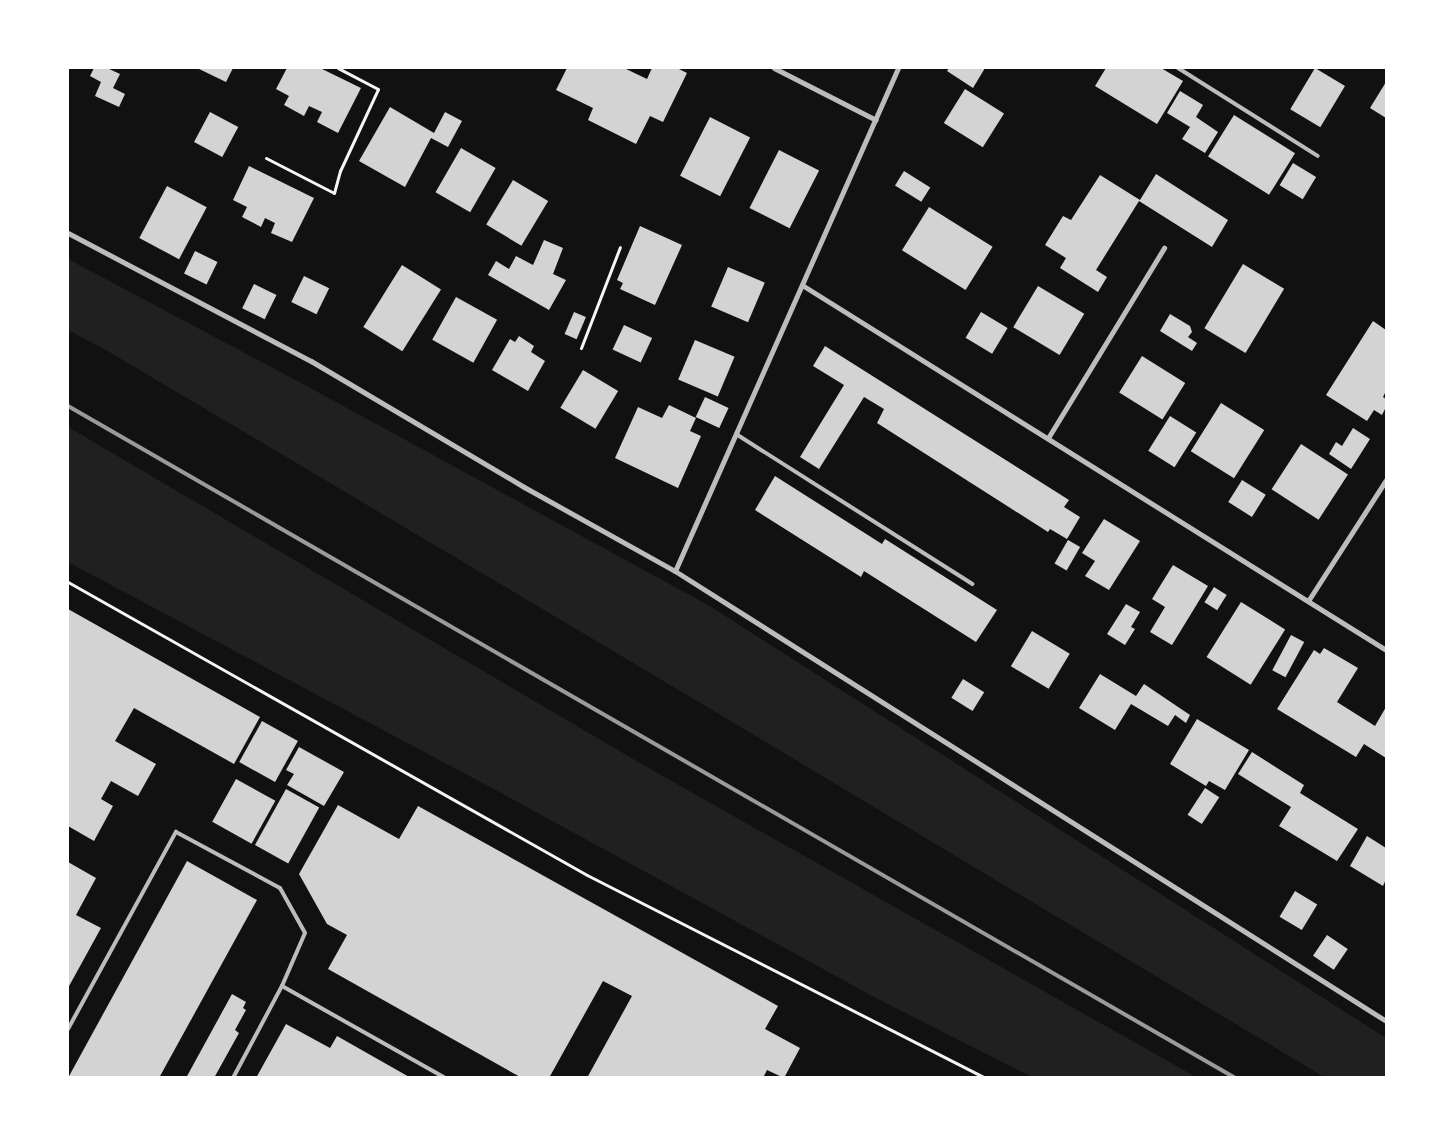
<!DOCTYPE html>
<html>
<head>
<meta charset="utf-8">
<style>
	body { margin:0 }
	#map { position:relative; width:1454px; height:1145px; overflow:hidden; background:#111; font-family:"Titillium Web",sans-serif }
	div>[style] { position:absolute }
	.green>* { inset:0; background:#202020 }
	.building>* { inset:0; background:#d3d3d3; transform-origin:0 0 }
	.path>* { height:3px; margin:-1.5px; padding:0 1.5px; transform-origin:1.5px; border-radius:1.5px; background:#f5f5f5 }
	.service>* { height:4px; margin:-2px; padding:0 2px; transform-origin:2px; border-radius:2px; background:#bcbcbc }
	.minor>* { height:5px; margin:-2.5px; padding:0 2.5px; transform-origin:2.5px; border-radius:2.5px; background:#bcbcbc }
	.rail>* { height:4px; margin:-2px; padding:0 2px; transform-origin:2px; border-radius:2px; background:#9a9a9a }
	span { translate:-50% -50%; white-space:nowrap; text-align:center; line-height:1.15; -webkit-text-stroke:5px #fff; paint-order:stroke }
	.frame { position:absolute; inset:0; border:69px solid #fff; pointer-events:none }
</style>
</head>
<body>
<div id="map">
	<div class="green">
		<div style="clip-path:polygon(68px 259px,303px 384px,708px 605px,1386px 1038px,1386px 1077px,1324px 1077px,699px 702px,106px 350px,68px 330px)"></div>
		<div style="clip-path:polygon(68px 427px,645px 766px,1196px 1077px,1032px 1077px,876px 998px,505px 795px,68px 562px)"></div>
	</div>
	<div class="building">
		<div style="clip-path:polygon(94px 68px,107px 68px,120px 74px,113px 88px,125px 94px,119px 107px,95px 96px,101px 82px,90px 76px)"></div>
		<div style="clip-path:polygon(197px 68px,233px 68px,226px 82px)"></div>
		<div style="clip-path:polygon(287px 68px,320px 68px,361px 88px,338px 133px,317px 122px,322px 112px,309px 106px,304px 116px,284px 105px,289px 96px,276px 89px)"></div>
		<div style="clip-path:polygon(567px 68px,624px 68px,647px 79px,652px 68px,677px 68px,687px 73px,663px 122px,650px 116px,636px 144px,588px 120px,593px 108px,556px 90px)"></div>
		<div style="clip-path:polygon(949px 68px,985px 68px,973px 88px,947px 71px)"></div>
		<div style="clip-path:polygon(1106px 68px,1161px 68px,1183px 81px,1157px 124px,1095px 86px)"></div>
		<div style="left:1315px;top:68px;width:35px;height:48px;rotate:31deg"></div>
		<div style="clip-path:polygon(1386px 82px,1386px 118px,1370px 108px)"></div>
		<div style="left:965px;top:89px;width:46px;height:40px;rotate:32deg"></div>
		<div style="clip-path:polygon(1180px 91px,1203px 105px,1196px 117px,1218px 132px,1205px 153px,1182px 139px,1190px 127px,1167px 113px)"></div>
		<div style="clip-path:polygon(390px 107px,434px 133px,445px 112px,462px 121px,448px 147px,431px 138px,405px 187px,359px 161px)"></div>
		<div style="left:210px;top:112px;width:32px;height:34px;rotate:28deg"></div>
		<div style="left:1234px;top:115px;width:72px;height:49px;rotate:32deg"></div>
		<div style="left:710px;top:117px;width:45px;height:66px;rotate:27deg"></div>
		<div style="left:461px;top:148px;width:40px;height:51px;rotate:30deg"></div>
		<div style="left:779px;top:150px;width:45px;height:65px;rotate:27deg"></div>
		<div style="left:1293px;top:163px;width:27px;height:26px;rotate:31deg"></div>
		<div style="clip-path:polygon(249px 166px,314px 198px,292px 242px,271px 233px,275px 223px,265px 218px,261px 227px,242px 217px,247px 207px,233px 200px)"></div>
		<div style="left:904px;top:171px;width:31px;height:17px;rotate:32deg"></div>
		<div style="clip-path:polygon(1156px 174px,1228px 220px,1212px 247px,1139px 201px,1096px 270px,1107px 277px,1098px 292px,1060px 268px,1066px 258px,1045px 245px,1063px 216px,1071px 220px,1100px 175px,1140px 200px)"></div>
		<div style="left:513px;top:180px;width:41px;height:52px;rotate:31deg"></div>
		<div style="left:167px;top:186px;width:45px;height:59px;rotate:28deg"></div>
		<div style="left:929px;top:207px;width:75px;height:51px;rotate:32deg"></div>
		<div style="clip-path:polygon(640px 226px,682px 245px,655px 305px,620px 289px,623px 283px,617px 280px)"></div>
		<div style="clip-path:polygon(544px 240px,563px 248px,553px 274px,566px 280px,549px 310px,488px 275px,496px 261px,509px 269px,516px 256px,533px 265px)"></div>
		<div style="left:195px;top:251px;width:25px;height:25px;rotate:26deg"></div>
		<div style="left:1243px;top:264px;width:48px;height:75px;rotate:31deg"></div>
		<div style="left:402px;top:265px;width:46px;height:73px;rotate:32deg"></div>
		<div style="left:728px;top:267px;width:40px;height:43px;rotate:23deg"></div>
		<div style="left:304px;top:276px;width:28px;height:29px;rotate:26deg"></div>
		<div style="left:254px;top:284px;width:25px;height:27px;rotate:26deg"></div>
		<div style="left:1038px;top:286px;width:54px;height:48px;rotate:31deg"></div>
		<div style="left:456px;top:297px;width:47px;height:49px;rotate:29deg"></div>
		<div style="left:574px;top:312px;width:13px;height:24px;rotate:23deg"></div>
		<div style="left:981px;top:312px;width:31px;height:30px;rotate:31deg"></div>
		<div style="clip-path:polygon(1170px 314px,1190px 326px,1192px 332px,1188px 337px,1197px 343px,1192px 351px,1160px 331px)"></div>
		<div style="clip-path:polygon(1373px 321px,1386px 330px,1386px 391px,1383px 397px,1386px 399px,1386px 407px,1382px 415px,1374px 410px,1367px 421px,1326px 395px)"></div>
		<div style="left:624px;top:325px;width:31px;height:27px;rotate:25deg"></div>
		<div style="clip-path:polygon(519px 336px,534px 346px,531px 352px,545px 361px,528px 391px,492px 370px,510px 339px,515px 342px)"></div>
		<div style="left:695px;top:340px;width:43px;height:43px;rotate:23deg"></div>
		<div style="clip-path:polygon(825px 346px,1069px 500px,1064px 507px,1080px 517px,1067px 539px,1050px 529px,1048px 532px,877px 423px,884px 409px,864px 397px,819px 469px,800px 457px,844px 385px,813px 366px)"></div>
		<div style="left:1142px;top:356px;width:51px;height:43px;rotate:32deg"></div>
		<div style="left:583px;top:370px;width:41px;height:44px;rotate:31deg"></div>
		<div style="left:705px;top:397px;width:26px;height:22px;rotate:25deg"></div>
		<div style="left:1221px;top:403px;width:51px;height:57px;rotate:32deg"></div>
		<div style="clip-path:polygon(669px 405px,696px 418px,690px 431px,701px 436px,678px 488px,615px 458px,638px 407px,662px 418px)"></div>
		<div style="left:1170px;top:416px;width:31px;height:41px;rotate:32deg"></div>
		<div style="clip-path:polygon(1353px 428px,1370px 439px,1351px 469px,1329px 454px,1336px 442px,1342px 446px)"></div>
		<div style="left:1301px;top:444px;width:56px;height:54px;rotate:33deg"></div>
		<div style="clip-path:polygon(775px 476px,882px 544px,885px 539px,997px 610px,976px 642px,864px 571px,861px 577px,755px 510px)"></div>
		<div style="left:1242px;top:480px;width:28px;height:26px;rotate:32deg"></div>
		<div style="clip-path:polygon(1104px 519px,1140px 541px,1109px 590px,1085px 576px,1095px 561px,1082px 553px)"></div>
		<div style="left:1068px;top:540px;width:14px;height:27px;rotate:30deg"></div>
		<div style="clip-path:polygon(1173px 565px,1208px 586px,1172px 645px,1150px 632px,1165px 607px,1152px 599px)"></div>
		<div style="left:1214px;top:587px;width:15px;height:18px;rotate:32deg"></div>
		<div style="left:1241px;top:602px;width:52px;height:65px;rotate:32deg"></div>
		<div style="clip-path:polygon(1126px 604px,1140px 612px,1131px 627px,1135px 629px,1125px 645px,1107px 634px)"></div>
		<div style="clip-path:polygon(68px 609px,260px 717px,234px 764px,134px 708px,115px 741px,156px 764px,138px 796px,111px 781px,101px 799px,113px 806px,94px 841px,68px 826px)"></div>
		<div style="left:1032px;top:631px;width:44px;height:41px;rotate:31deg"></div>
		<div style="left:1291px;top:635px;width:15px;height:40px;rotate:28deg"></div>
		<div style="clip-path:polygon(1324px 648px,1358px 668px,1337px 702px,1375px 726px,1386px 707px,1386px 758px,1364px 744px,1356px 757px,1277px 709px,1314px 650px,1320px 654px)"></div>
		<div style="clip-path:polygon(1100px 674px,1136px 696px,1144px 684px,1190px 715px,1186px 723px,1175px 715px,1168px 726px,1131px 704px,1115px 730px,1079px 708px)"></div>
		<div style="left:963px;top:679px;width:25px;height:22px;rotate:32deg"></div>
		<div style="clip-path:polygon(1197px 719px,1249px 750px,1225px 790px,1209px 781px,1206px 786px,1170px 764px)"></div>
		<div style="left:262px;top:721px;width:41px;height:47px;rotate:29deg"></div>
		<div style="clip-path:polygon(299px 747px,344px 772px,324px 806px,287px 785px,294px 774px,286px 770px)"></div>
		<div style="clip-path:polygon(1252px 752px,1304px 785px,1300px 793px,1358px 829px,1337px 861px,1279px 826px,1291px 807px,1238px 774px)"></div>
		<div style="left:236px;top:779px;width:45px;height:49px;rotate:29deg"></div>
		<div style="left:1205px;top:788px;width:17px;height:32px;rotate:33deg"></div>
		<div style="left:286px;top:789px;width:38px;height:64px;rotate:29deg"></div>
		<div style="clip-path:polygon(338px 805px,399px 839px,418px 806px,778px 1006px,765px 1029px,800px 1048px,784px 1078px,767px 1070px,763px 1078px,587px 1078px,632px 996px,603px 981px,549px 1078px,522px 1078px,328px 969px,347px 935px,327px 924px,299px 874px)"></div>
		<div style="clip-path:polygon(1367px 836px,1386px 848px,1386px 879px,1383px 886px,1350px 866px)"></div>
		<div style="clip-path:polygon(187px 861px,257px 900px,159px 1078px,68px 1078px)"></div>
		<div style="clip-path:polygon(68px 862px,96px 878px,76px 915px,101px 928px,68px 988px)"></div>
		<div style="left:1295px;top:891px;width:26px;height:30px;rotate:31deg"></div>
		<div style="left:1327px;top:935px;width:25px;height:25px;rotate:34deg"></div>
		<div style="clip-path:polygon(232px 994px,246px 1002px,243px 1008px,246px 1010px,235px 1030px,239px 1033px,214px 1078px,186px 1078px)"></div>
		<div style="clip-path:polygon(286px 1024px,330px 1048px,337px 1036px,411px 1078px,256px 1078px)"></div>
	</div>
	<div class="path">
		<div style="left:266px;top:158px;width:76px;rotate:27.2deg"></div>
		<div style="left:334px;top:193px;width:23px;rotate:-75deg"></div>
		<div style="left:340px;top:171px;width:90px;rotate:-65.1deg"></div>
		<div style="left:378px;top:89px;width:45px;rotate:-152.3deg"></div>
		<div style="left:581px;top:348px;width:108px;rotate:-68.9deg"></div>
		<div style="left:68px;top:582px;width:596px;rotate:29.45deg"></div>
		<div style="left:587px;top:875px;width:447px;rotate:27deg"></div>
	</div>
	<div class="service">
		<div style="left:1178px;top:68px;width:165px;rotate:32.2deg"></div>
		<div style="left:736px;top:434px;width:280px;rotate:32.4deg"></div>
		<div style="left:68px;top:1029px;width:225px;rotate:-61.3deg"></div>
		<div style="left:176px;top:832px;width:118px;rotate:28.3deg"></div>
		<div style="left:280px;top:888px;width:51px;rotate:60.9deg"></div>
		<div style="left:305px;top:933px;width:58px;rotate:113.5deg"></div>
		<div style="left:282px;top:986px;width:187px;rotate:29.4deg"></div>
		<div style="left:233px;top:1078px;width:104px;rotate:-62deg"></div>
	</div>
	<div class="minor">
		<div style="left:774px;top:68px;width:114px;rotate:27deg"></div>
		<div style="left:68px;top:233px;width:275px;rotate:27.8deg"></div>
		<div style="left:311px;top:361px;width:247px;rotate:30.6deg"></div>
		<div style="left:524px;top:487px;width:173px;rotate:29.1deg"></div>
		<div style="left:675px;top:571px;width:841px;rotate:32.33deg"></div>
		<div style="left:802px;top:285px;width:689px;rotate:32.01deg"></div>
		<div style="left:1048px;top:438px;width:223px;rotate:-58.6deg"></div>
		<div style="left:675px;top:571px;width:550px;rotate:-66.09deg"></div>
		<div style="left:1308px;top:601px;width:144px;rotate:-57.2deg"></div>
	</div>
	<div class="rail">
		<div style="left:68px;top:406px;width:1347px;rotate:29.93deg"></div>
	</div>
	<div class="frame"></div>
</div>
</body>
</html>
